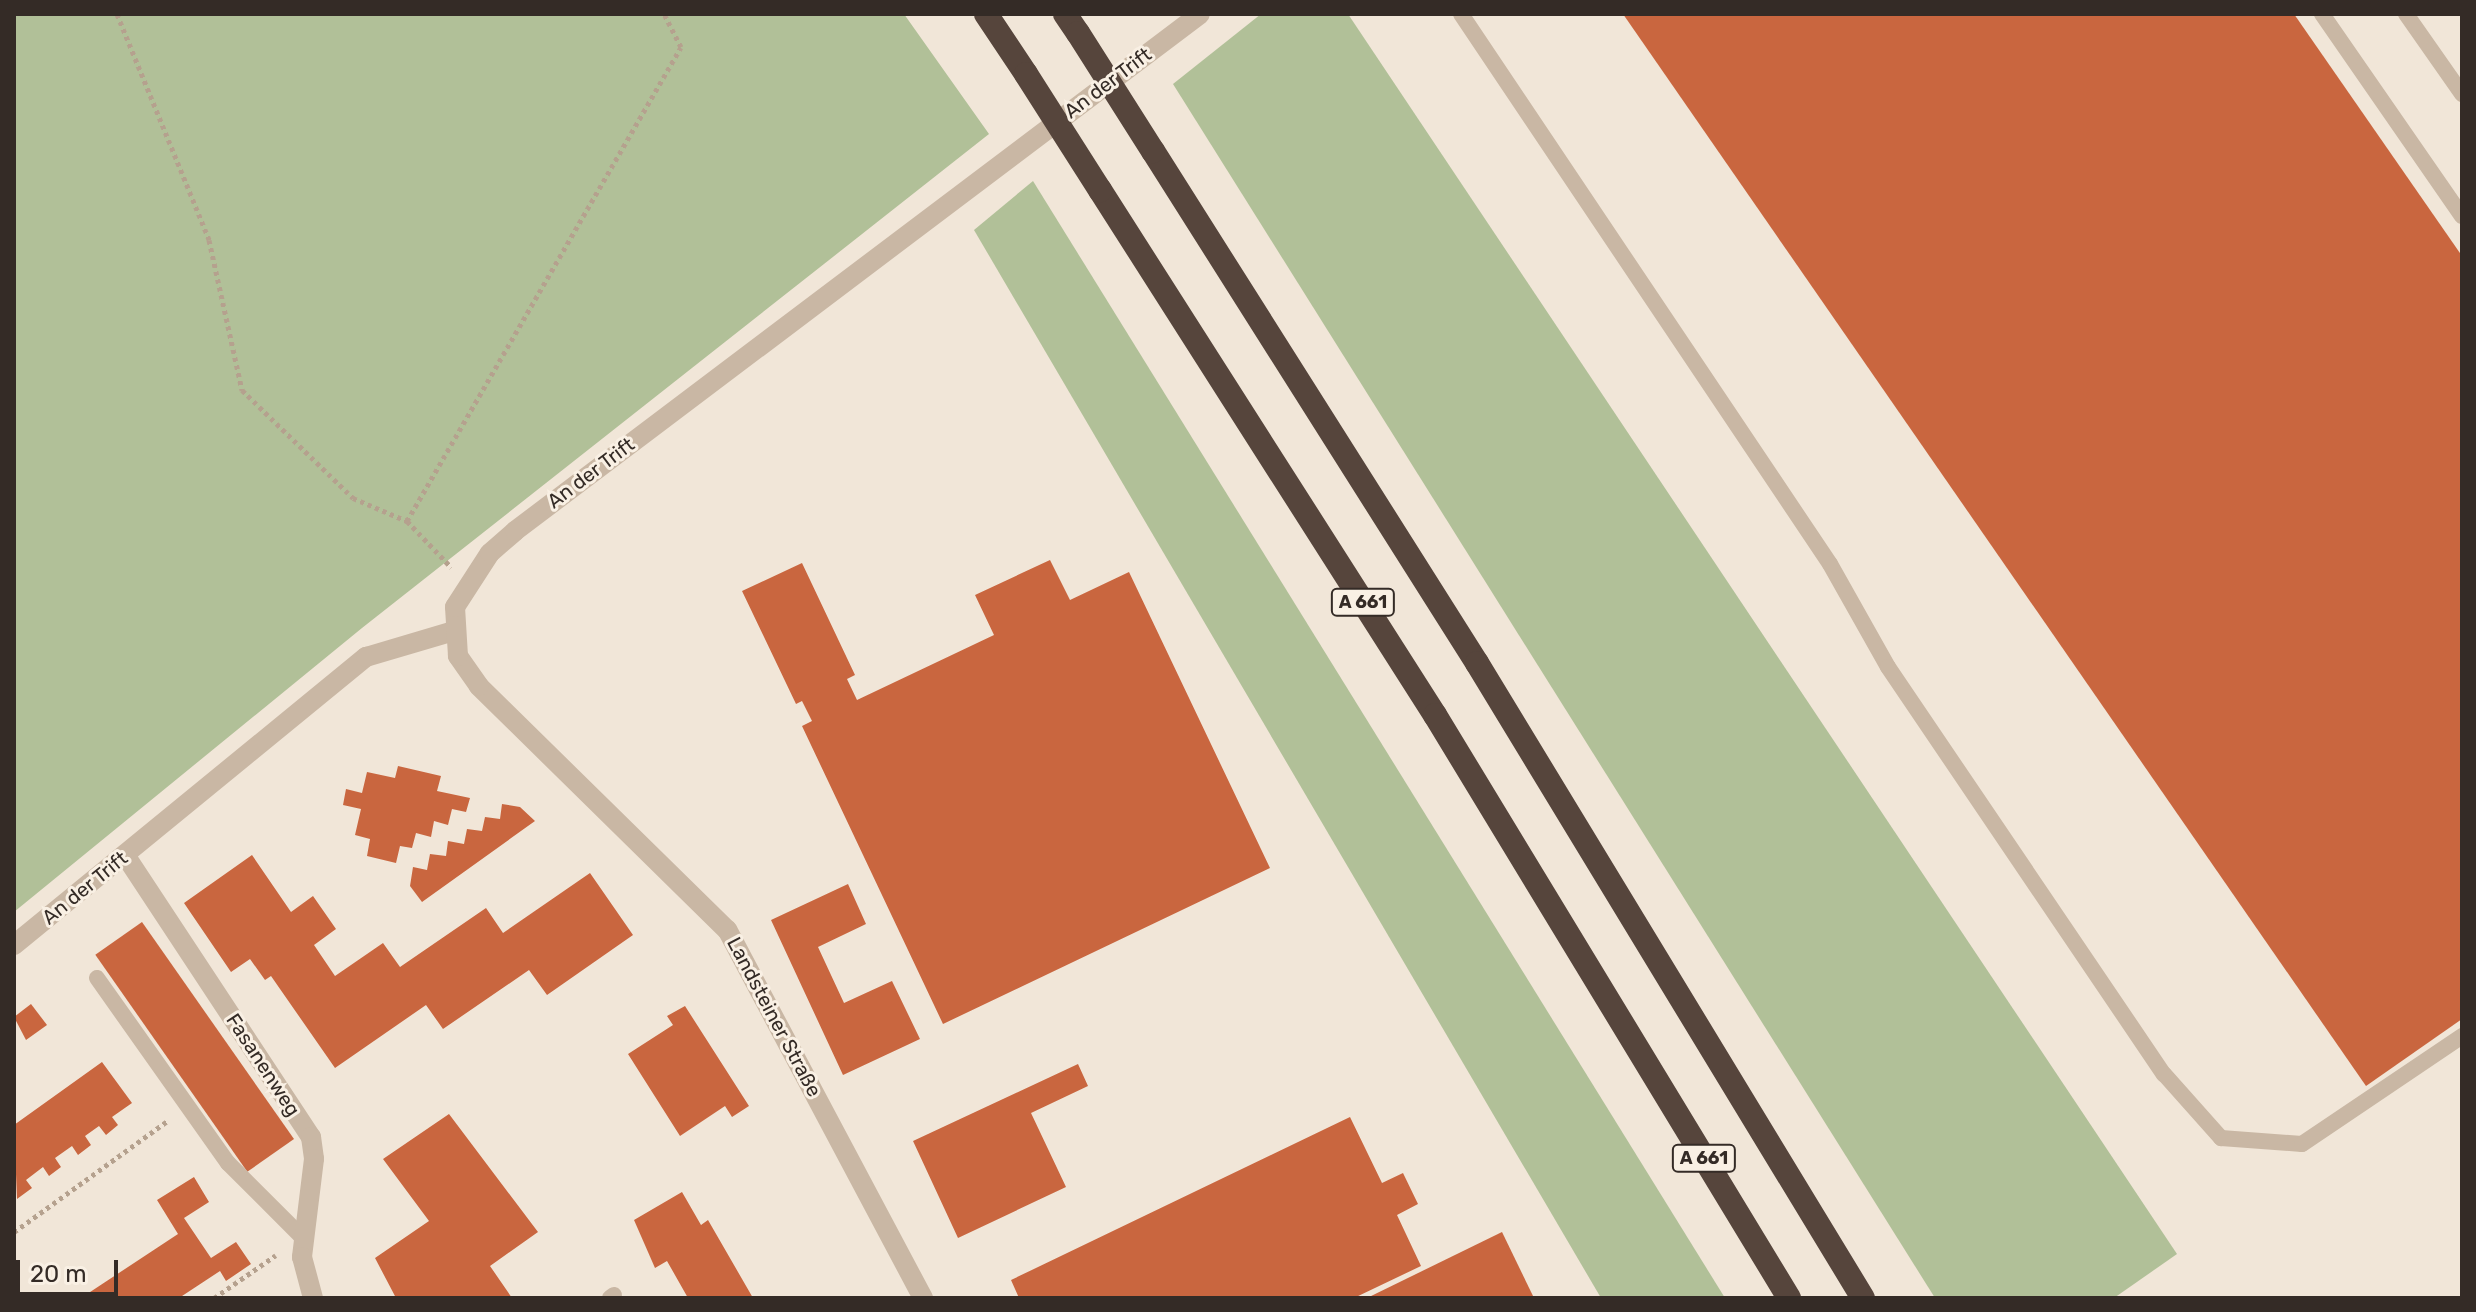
<!DOCTYPE html>
<html>
<head>
<meta charset="utf-8">
<style>
	body { margin:0 }
	#map { position:relative; width:2476px; height:1312px; overflow:hidden; background:#f1e6d8; font-family:Rubik,sans-serif }
	div>[style] { position:absolute }
	.green>* { inset:0; background:#b1c098 }
	.building>* { inset:0; background:#c9663f; transform-origin:0 0 }
	.path>* { height:5px; margin-top:-2.5px; transform-origin:0; background:repeating-linear-gradient(90deg,#b5a18e 0 4px,transparent 0 8px) }
	.service>* { height:16px; margin:-8px; padding:0 8px; transform-origin:8px; border-radius:8px; background:#c9b7a4 }
	.minor>* { height:20px; margin:-10px; padding:0 10px; transform-origin:10px; border-radius:10px; background:#c9b7a4 }
	.motorway>* { height:24px; margin:-12px; padding:0 12px; transform-origin:12px; border-radius:12px; background:#56453c }
	.motorway-bridge>* { height:24px; margin:-12px; padding:0 12px; transform-origin:12px; border-radius:12px; background:#56453c }
	span { translate:-50% -50%; white-space:nowrap; text-align:center; line-height:1.15; -webkit-text-stroke:6px #f9f0e4; paint-order:stroke }
	.shield-label span { padding:2px 6px; background:#f9f0e4; border:2px solid; border-radius:6px; -webkit-text-stroke-width:0 }
	.shield-label { font-size:18px; color:#342b26; font-weight:700 }
	.street-label { font-size:20px; color:#342b26 }
	.frame { position:absolute; inset:0; border:16px solid #342b26; pointer-events:none }
	.scale { position:absolute; left:16px; top:1260px; width:102px; height:36px; box-sizing:border-box; border:4px solid #342b26; border-top:0; padding-left:10px; font-size:24px; line-height:28px; white-space:nowrap; color:#342b26; -webkit-text-stroke:6px #f9f0e4; paint-order:stroke }
</style>
</head>
<body>
<div id="map">
	<div class="green">
		<div style="clip-path:polygon(14px 14px,904px 14px,989px 134px,362px 628px,14px 912px)"></div>
		<div style="clip-path:polygon(1261px 14px,1348px 14px,2177px 1254px,2114px 1298px,1935px 1298px,1173px 84px)"></div>
		<div style="clip-path:polygon(1033px 181px,1725px 1298px,1601px 1298px,974px 230px)"></div>
	</div>
	<div class="building">
		<div style="clip-path:polygon(1623px 14px,2294px 14px,2462px 256px,2462px 1019px,2366px 1086px)"></div>
		<div style="clip-path:polygon(1050px 560px,1070px 600px,1129px 572px,1270px 868px,943px 1024px,802px 726px,812px 721px,802px 701px,796px 704px,742px 591px,802px 563px,855px 675px,847px 679px,857px 700px,994px 635px,975px 595px)"></div>
		<div style="clip-path:polygon(398px 766px,441px 776px,437px 791px,470px 798px,466px 812px,452px 809px,448px 825px,434px 821px,431px 837px,416px 833px,412px 848px,400px 846px,396px 863px,367px 856px,370px 839px,355px 835px,361px 809px,343px 805px,346px 789px,362px 793px,367px 772px,395px 778px)"></div>
		<div style="clip-path:polygon(502px 804px,520px 807px,535px 821px,422px 902px,410px 886px,413px 867px,427px 870px,430px 854px,446px 856px,448px 841px,464px 844px,467px 829px,482px 831px,485px 817px,500px 819px)"></div>
		<div style="clip-path:polygon(252px 855px,291px 912px,313px 896px,336px 929px,314px 945px,335px 976px,383px 943px,400px 967px,486px 908px,503px 933px,590px 873px,633px 935px,547px 995px,529px 970px,443px 1029px,426px 1005px,335px 1068px,271px 976px,265px 980px,250px 959px,231px 972px,184px 903px)"></div>
		<div style="clip-path:polygon(848px 884px,866px 924px,818px 947px,844px 1003px,892px 981px,920px 1039px,843px 1075px,771px 920px)"></div>
		<div style="left:142px;top:922px;width:265px;height:57px;rotate:55deg"></div>
		<div style="clip-path:polygon(31px 1004px,47px 1025px,26px 1040px,14px 1017px)"></div>
		<div style="clip-path:polygon(685px 1006px,749px 1106px,732px 1117px,725px 1106px,680px 1136px,628px 1054px,673px 1025px,667px 1016px)"></div>
		<div style="clip-path:polygon(102px 1062px,132px 1103px,112px 1117px,118px 1125px,106px 1135px,99px 1126px,85px 1136px,91px 1145px,78px 1155px,72px 1146px,55px 1158px,61px 1167px,49px 1176px,43px 1167px,26px 1180px,32px 1188px,17px 1199px,14px 1125px)"></div>
		<div style="clip-path:polygon(1078px 1064px,1088px 1086px,1031px 1113px,1066px 1187px,958px 1238px,913px 1141px)"></div>
		<div style="clip-path:polygon(449px 1114px,538px 1232px,490px 1266px,512px 1298px,396px 1298px,375px 1258px,429px 1221px,383px 1159px)"></div>
		<div style="clip-path:polygon(1350px 1117px,1382px 1183px,1403px 1173px,1418px 1204px,1397px 1215px,1421px 1266px,1354px 1298px,1019px 1298px,1011px 1280px)"></div>
		<div style="clip-path:polygon(194px 1177px,209px 1202px,184px 1218px,211px 1258px,236px 1242px,251px 1264px,226px 1281px,220px 1271px,179px 1298px,81px 1298px,178px 1234px,157px 1200px)"></div>
		<div style="clip-path:polygon(682px 1192px,701px 1225px,708px 1220px,753px 1298px,688px 1298px,667px 1261px,655px 1268px,634px 1220px)"></div>
		<div style="clip-path:polygon(1502px 1232px,1534px 1298px,1367px 1298px)"></div>
	</div>
	<div class="path">
		<div style="left:117px;top:14px;width:244px;rotate:67.8deg"></div>
		<div style="left:209px;top:240px;width:154px;rotate:77.6deg"></div>
		<div style="left:242px;top:390px;width:155px;rotate:44.2deg"></div>
		<div style="left:353px;top:498px;width:59px;rotate:23.1deg"></div>
		<div style="left:407px;top:521px;width:64px;rotate:46.3deg"></div>
		<div style="left:407px;top:521px;width:547px;rotate:-59.97deg"></div>
		<div style="left:681px;top:47px;width:37px;rotate:-117deg"></div>
		<div style="left:14px;top:1232px;width:191px;rotate:-35.9deg"></div>
		<div style="left:214px;top:1298px;width:75px;rotate:-34.7deg"></div>
	</div>
	<div class="service">
		<div style="left:1461px;top:14px;width:662px;rotate:56.14deg"></div>
		<div style="left:1830px;top:564px;width:118px;rotate:60.6deg"></div>
		<div style="left:1888px;top:667px;width:492px;rotate:55.9deg"></div>
		<div style="left:2164px;top:1074px;width:86px;rotate:48.3deg"></div>
		<div style="left:2221px;top:1138px;width:81px;rotate:4.2deg"></div>
		<div style="left:2302px;top:1144px;width:193px;rotate:-34deg"></div>
		<div style="left:2322px;top:14px;width:246px;rotate:55.3deg"></div>
		<div style="left:2406px;top:14px;width:98px;rotate:55deg"></div>
		<div style="left:97px;top:978px;width:227px;rotate:54.7deg"></div>
		<div style="left:228px;top:1163px;width:105px;rotate:45deg"></div>
		<div style="left:610px;top:1298px;width:5px;rotate:-37deg"></div>
	</div>
	<div class="minor">
		<div style="left:125px;top:855px;width:338px;rotate:56.6deg"></div>
		<div style="left:311px;top:1137px;width:22px;rotate:82deg"></div>
		<div style="left:314px;top:1159px;width:99px;rotate:97deg"></div>
		<div style="left:302px;top:1257px;width:42px;rotate:75deg"></div>
		<div style="left:14px;top:945px;width:455px;rotate:-39.3deg"></div>
		<div style="left:366px;top:657px;width:92px;rotate:-16.5deg"></div>
		<div style="left:923px;top:1298px;width:417px;rotate:-118deg"></div>
		<div style="left:727px;top:930px;width:348px;rotate:-135.5deg"></div>
		<div style="left:479px;top:686px;width:37px;rotate:-125deg"></div>
		<div style="left:458px;top:656px;width:49px;rotate:-93.5deg"></div>
		<div style="left:455px;top:607px;width:64px;rotate:-57.1deg"></div>
		<div style="left:490px;top:553px;width:33px;rotate:-41deg"></div>
		<div style="left:515px;top:531px;width:858px;rotate:-37.04deg"></div>
	</div>
	<div class="motorway">
		<div style="left:986px;top:14px;width:72px;rotate:56.3deg"></div>
		<div style="left:1065px;top:14px;width:23px;rotate:56deg"></div>
		<div style="left:1153px;top:151px;width:606px;rotate:57.67deg"></div>
		<div style="left:1477px;top:663px;width:743px;rotate:58.71deg"></div>
		<div style="left:1100px;top:190px;width:623px;rotate:57.46deg"></div>
		<div style="left:1435px;top:715px;width:682px;rotate:58.73deg"></div>
	</div>
	<div class="motorway-bridge">
		<div style="left:1078px;top:33px;width:140px;rotate:57.6deg"></div>
		<div style="left:1026px;top:74px;width:138px;rotate:57.5deg"></div>
	</div>
	<div class="shield-label">
		<span style="left:1363px;top:602px">A 661</span>
		<span style="left:1704px;top:1158px">A 661</span>
	</div>
	<div class="street-label">
		<span style="left:1108px;top:83px;rotate:-37deg">An der Trift</span>
		<span style="left:591px;top:473px;rotate:-37deg">An der Trift</span>
		<span style="left:85px;top:888px;rotate:-39deg">An der Trift</span>
		<span style="left:774px;top:1017px;rotate:62deg">Landsteiner Straße</span>
		<span style="left:263px;top:1065px;rotate:57deg">Fasanenweg</span>
	</div>
	<div class="frame"></div>
	<div class="scale">20 m</div>
</div>
</body>
</html>
